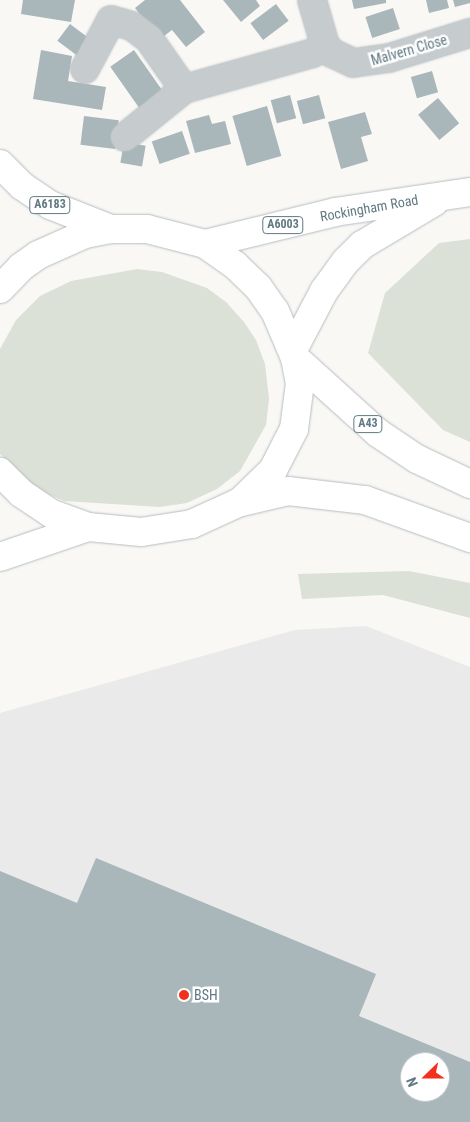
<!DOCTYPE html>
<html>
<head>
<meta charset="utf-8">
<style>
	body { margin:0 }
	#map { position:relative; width:470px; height:1122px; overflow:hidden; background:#f9f8f5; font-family:"Roboto Condensed",sans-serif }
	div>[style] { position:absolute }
	.built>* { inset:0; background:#e9eae9 }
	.green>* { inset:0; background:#dbe1d6 }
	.building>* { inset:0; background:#a9b6ba; transform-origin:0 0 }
	.roads { filter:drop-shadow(0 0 1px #b6bdc0) drop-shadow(0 0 1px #b6bdc0) }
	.minor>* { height:28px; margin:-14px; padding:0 14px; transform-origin:14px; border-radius:14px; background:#c6cbce }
	.major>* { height:28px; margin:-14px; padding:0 14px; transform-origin:14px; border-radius:14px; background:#fff }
	.highway>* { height:28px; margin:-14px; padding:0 14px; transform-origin:14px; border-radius:14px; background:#fff }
	.dots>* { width:14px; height:14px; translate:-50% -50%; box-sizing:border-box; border:2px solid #fff; border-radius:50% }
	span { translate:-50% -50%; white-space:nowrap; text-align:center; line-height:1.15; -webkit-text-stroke:5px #fff; paint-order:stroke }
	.shield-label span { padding:1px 4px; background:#fff; border:1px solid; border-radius:4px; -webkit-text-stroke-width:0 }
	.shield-label { font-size:12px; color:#617983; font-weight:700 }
	.street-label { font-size:14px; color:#617983 }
	.poi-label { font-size:14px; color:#617983 }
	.left { translate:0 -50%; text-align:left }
	.north { position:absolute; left:400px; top:1052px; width:50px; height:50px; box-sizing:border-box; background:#fff; border:1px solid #c0c9cd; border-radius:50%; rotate:248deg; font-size:14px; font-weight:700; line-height:20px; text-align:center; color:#617983 }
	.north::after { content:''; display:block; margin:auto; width:18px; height:22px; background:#f1301d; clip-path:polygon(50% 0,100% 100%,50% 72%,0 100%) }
</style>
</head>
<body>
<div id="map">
	<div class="built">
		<div style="clip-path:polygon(evenodd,366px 626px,470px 667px,470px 1122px,0 1122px,0 713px,295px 630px,366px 626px,410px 1062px,440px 1062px,440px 1092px,410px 1092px,410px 1062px)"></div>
	</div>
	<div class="green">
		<div style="clip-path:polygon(470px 239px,470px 442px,443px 430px,368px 353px,385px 293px,439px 243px)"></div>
		<div style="clip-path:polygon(137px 269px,162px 272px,207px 288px,226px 302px,244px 322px,256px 340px,265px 364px,269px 399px,266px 425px,240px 471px,217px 489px,187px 503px,160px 507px,64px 501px,37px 489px,0 454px,0 349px,16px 320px,40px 296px,71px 281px)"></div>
		<div style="clip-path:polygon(409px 571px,470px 583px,470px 618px,383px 595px,302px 599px,298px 574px)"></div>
	</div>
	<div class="building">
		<div style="clip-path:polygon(23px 0,75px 0,71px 22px,21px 14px)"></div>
		<div style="clip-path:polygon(145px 0,180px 0,205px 32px,186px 47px,172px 30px,160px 39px,135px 8px)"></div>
		<div style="clip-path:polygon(223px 0,256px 0,260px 6px,241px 22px)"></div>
		<div style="clip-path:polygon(352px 0,386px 0,386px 3px,354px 9px)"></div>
		<div style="clip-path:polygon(426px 0,447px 0,449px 8px,429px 13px)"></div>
		<div style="clip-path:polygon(453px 0,470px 0,470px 3px,455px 7px)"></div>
		<div style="left:276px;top:4px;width:21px;height:32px;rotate:53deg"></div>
		<div style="left:393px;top:8px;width:22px;height:29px;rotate:72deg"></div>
		<div style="left:70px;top:24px;width:25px;height:21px;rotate:37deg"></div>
		<div style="clip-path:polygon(41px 50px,72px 56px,68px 81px,106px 87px,102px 110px,33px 99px)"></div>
		<div style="left:134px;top:50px;width:50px;height:29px;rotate:55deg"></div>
		<div style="left:432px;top:71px;width:22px;height:22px;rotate:74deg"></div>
		<div style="left:290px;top:95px;width:24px;height:20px;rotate:75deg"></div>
		<div style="left:319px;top:95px;width:24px;height:23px;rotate:75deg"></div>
		<div style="left:438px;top:98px;width:33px;height:26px;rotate:50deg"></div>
		<div style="left:267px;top:106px;width:52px;height:36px;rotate:74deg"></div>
		<div style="clip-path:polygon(365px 112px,372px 134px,361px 137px,368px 161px,341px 169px,328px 122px)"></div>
		<div style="clip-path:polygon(209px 115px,212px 124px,225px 121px,231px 144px,195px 153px,186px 121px)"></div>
		<div style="left:84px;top:116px;width:35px;height:29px;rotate:7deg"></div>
		<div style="left:182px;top:131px;width:24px;height:32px;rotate:71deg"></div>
		<div style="left:124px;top:142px;width:22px;height:21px;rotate:10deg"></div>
		<div style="clip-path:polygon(evenodd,96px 858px,376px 974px,359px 1016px,470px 1062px,470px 1122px,0 1122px,0 871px,77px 903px,96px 858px,410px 1062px,440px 1062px,440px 1092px,410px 1092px,410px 1062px)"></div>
	</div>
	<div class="roads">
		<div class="minor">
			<div style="left:312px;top:0;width:47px;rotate:73.9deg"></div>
			<div style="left:325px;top:45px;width:11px;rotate:49deg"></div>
			<div style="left:332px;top:53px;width:23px;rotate:25deg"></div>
			<div style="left:353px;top:63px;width:36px;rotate:-8deg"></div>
			<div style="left:389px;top:58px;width:85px;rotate:-17.2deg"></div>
			<div style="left:85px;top:69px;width:55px;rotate:-62deg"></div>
			<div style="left:111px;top:20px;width:22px;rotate:16deg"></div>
			<div style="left:132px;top:26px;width:21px;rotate:37deg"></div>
			<div style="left:149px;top:39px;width:61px;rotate:55deg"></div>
			<div style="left:125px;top:137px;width:76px;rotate:-39.1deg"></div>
			<div style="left:184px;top:89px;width:134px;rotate:-15.6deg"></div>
			<div style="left:313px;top:53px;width:14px;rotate:-34deg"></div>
		</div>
		<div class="major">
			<div style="left:0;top:164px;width:31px;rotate:45deg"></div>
			<div style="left:22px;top:186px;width:34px;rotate:34deg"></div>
			<div style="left:50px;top:205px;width:66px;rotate:21.5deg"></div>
			<div style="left:205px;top:244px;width:134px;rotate:-13.8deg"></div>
			<div style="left:335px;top:212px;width:136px;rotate:-8.4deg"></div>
			<div style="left:293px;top:350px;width:67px;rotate:-62.3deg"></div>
			<div style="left:324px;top:291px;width:37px;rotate:-54deg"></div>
			<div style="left:346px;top:261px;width:23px;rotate:-45deg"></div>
			<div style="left:362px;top:245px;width:84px;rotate:-30.8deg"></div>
		</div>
		<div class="highway">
			<div style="left:0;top:289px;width:30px;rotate:-46deg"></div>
			<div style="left:21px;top:267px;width:21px;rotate:-35deg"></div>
			<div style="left:38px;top:255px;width:51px;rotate:-24.1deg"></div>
			<div style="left:85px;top:234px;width:26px;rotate:-11deg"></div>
			<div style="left:111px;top:229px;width:36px"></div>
			<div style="left:147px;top:229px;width:60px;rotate:14.5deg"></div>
			<div style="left:205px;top:244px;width:37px;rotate:35deg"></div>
			<div style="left:235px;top:265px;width:32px;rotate:44deg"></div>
			<div style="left:258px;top:287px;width:29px;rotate:55deg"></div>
			<div style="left:275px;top:311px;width:51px;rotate:66.9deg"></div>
			<div style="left:295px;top:358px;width:25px;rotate:79deg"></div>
			<div style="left:300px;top:383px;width:46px;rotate:97.4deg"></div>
			<div style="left:294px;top:429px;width:46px;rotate:117.1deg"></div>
			<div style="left:273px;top:470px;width:46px;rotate:135.9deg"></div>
			<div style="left:240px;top:502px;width:53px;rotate:155.4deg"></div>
			<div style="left:192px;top:524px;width:52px;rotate:171.1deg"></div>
			<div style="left:141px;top:532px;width:53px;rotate:-174.6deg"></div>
			<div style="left:88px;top:527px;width:38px;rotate:-160deg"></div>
			<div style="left:52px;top:514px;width:37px;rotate:-146deg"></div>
			<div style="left:21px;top:493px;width:30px;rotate:-135deg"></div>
			<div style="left:295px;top:358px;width:112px;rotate:42.1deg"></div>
			<div style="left:378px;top:433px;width:47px;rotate:33.7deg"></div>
			<div style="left:417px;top:459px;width:59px;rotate:25.3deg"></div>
			<div style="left:241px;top:502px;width:48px;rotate:-13.2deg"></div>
			<div style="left:288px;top:491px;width:78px;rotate:6.7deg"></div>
			<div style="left:365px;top:500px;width:112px;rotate:19.9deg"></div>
			<div style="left:0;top:557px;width:93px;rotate:-18.8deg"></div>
		</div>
	</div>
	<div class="dots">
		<div style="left:184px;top:995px;background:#f1301d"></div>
	</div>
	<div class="shield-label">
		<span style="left:50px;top:205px">A6183</span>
		<span style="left:283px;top:225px">A6003</span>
		<span style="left:368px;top:424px">A43</span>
	</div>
	<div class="street-label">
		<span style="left:409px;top:50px;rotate:-16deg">Malvern Close</span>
		<span style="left:369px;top:208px;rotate:-10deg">Rockingham Road</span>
	</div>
	<div class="poi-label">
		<span class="left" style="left:194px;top:995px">BSH</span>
	</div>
	<div class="north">N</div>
</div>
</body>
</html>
